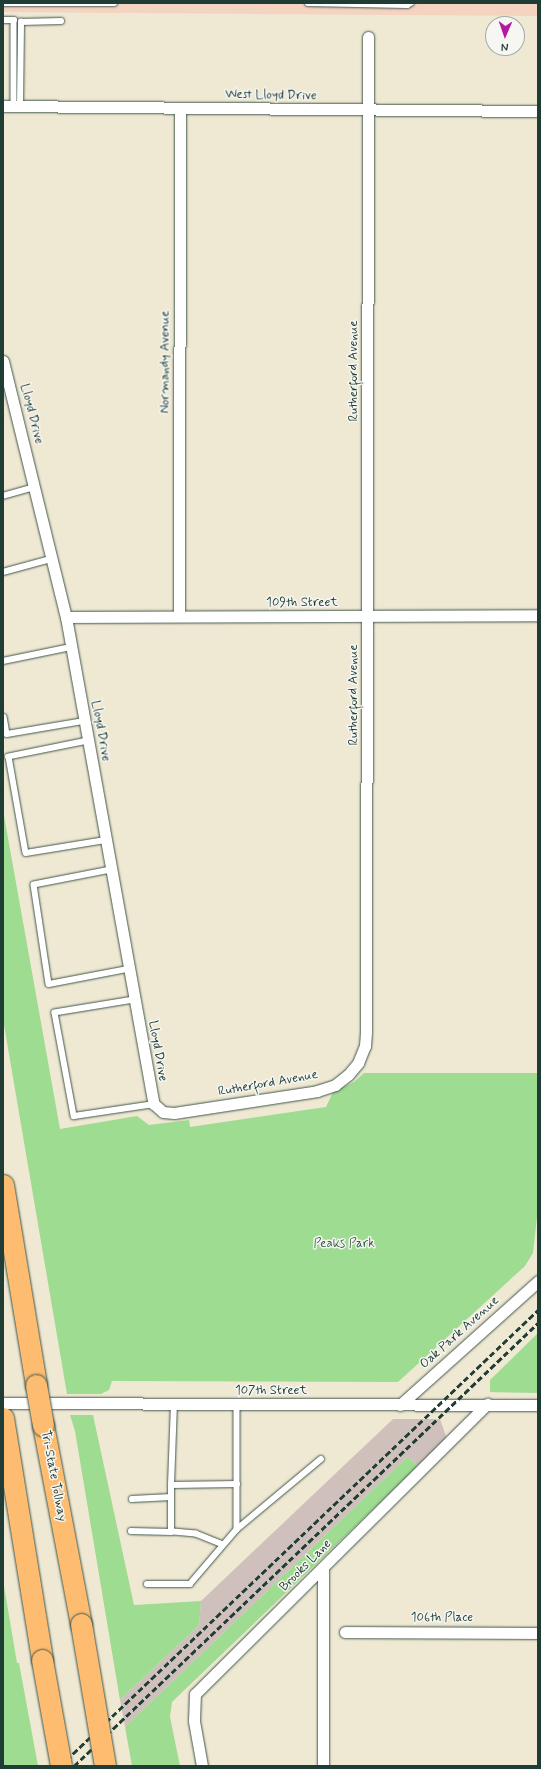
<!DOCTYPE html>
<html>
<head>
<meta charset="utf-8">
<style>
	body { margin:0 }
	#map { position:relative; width:541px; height:1769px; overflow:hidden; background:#efe8d2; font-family:Mynerve,sans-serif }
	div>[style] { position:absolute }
	.built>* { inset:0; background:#f4d3c1 }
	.industrial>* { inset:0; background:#d0c0bc }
	.green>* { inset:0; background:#9edc91 }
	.roads { filter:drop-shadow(0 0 1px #3e574c) drop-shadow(0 0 1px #3e574c) }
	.lane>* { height:5.5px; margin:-2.75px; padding:0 2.75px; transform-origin:2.75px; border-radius:2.75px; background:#fff }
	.street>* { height:11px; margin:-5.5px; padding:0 5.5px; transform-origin:5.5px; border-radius:5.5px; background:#fff }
	.highway>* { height:21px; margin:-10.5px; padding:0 10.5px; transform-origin:10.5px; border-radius:10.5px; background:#fdbc70 }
	.rail>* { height:3px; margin-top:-1.5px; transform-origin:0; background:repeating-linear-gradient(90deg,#1f3d34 0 6px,transparent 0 9px) }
	.bridges { filter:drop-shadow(0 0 1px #3e574c) drop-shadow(0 0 1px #3e574c) }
	.highway-bridge>* { height:21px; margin:-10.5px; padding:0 10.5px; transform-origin:10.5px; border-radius:10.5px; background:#fdbc70 }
	span { translate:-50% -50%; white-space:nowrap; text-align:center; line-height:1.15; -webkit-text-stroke:3px #f6f6f2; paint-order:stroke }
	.street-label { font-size:13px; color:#1f3d34 }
	.park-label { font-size:13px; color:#385d47 }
	.frame { position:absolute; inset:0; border:4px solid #1f3d34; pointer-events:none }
	.north { position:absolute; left:485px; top:16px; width:40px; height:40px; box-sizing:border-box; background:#f6f6f2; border:1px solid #a0aca6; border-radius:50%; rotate:182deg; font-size:11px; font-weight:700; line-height:16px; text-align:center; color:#1f3d34 }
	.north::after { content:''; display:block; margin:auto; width:14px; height:18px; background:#b5179e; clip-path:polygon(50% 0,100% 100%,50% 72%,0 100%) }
</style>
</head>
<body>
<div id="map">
	<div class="built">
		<div style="clip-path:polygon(3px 3px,538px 3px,538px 16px,3px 12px)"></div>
	</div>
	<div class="industrial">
		<div style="clip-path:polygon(393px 1419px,440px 1419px,446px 1436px,443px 1443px,418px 1466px,407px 1457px,125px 1727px,120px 1700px,199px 1625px,201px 1601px)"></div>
	</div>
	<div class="green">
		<div style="clip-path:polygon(3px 810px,60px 1129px,137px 1116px,149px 1125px,189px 1120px,190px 1127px,326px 1107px,333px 1092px,354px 1082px,364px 1073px,538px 1073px,537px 1217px,533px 1253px,525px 1266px,398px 1382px,112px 1381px,109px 1390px,101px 1394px,67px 1394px,3px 1019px)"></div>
		<div style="clip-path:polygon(538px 1333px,538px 1393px,490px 1392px,490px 1380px)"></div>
		<div style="clip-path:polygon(70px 1415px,93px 1415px,134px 1605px,201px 1601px,199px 1625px,120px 1700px,75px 1431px)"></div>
		<div style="clip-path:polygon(407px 1457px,418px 1466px,172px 1702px,170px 1717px,180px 1766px,132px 1766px,125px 1727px)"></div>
		<div style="clip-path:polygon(3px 1580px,17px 1663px,19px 1663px,38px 1766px,3px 1766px)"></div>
	</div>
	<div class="roads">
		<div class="lane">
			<div style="left:3px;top:3px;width:111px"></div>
			<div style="left:308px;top:3px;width:99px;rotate:1.2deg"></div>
			<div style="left:407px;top:5px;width:4px;rotate:-27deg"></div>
			<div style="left:3px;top:20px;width:11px"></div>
			<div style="left:14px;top:20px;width:86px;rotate:90deg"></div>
			<div style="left:20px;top:106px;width:84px;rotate:-89.3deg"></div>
			<div style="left:21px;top:22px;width:40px;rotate:-1.4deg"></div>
			<div style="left:3px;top:496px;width:32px;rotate:-16deg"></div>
			<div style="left:3px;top:572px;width:50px;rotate:-15.2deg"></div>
			<div style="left:3px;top:661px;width:69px;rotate:-11.6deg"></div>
			<div style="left:4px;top:717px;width:17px;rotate:80deg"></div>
			<div style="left:7px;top:734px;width:78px;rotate:-9.6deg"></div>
			<div style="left:88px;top:741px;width:81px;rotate:168.6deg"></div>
			<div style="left:9px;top:757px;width:97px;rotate:80deg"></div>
			<div style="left:26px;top:853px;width:80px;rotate:-9.3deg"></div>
			<div style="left:111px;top:870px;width:78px;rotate:169deg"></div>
			<div style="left:34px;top:885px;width:100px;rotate:81.4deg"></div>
			<div style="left:49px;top:984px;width:80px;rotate:-10.8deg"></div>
			<div style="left:134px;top:1000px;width:80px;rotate:170.7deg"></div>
			<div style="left:55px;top:1013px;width:105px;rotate:79.5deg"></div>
			<div style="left:74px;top:1116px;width:81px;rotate:-8.5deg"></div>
			<div style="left:237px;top:1405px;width:124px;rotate:90deg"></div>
			<div style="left:237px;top:1529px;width:109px;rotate:-39.8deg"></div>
			<div style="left:171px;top:1485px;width:81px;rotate:-87.9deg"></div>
			<div style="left:132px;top:1499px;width:39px;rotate:-3deg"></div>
			<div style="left:131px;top:1531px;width:40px;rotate:1.4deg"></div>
			<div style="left:223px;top:1545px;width:29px;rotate:-158deg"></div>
			<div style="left:196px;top:1534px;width:25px;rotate:-175deg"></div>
			<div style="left:171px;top:1532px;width:47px;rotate:-90deg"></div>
			<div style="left:171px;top:1485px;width:66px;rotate:-0.9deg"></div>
			<div style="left:147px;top:1584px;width:43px"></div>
			<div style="left:190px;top:1584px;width:72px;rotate:-49.5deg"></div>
		</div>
		<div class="street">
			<div style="left:3px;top:106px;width:535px;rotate:0.54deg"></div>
			<div style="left:3px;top:361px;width:264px;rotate:76.2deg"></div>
			<div style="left:66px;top:617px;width:495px;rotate:79.8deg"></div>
			<div style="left:154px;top:1104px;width:12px;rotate:42deg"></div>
			<div style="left:163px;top:1112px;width:11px;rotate:5deg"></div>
			<div style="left:174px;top:1113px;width:145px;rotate:-8.7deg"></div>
			<div style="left:317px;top:1091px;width:19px;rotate:-18deg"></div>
			<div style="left:335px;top:1085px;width:16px;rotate:-38deg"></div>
			<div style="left:348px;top:1075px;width:16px;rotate:-50deg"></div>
			<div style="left:358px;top:1063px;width:18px;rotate:-68deg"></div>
			<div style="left:365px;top:1046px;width:15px;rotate:-86deg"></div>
			<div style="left:366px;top:1031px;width:994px;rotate:-89.88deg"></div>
			<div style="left:179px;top:616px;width:508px;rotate:-89.89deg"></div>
			<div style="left:66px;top:617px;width:472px;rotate:-0.2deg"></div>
			<div style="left:3px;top:1403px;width:535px;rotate:0.21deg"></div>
			<div style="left:400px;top:1405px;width:186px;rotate:-41.9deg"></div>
			<div style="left:345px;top:1632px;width:193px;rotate:0.3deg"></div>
			<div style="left:202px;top:1766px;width:46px;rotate:-100.1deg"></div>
			<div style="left:194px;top:1721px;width:27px;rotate:-88deg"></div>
			<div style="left:195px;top:1694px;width:412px;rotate:-44.8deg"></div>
			<div style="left:323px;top:1766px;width:197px;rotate:-90deg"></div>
		</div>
		<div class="highway">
			<div style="left:3px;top:1185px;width:203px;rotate:80.6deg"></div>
			<div style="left:3px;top:1418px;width:245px;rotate:80.8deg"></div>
			<div style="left:43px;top:1425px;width:203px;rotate:79.2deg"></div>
		</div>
	</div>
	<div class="rail">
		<div style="left:60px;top:1766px;width:661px;rotate:-43.65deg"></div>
		<div style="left:74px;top:1766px;width:642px;rotate:-43.67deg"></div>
	</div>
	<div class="bridges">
		<div class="highway-bridge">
			<div style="left:36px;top:1385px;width:41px;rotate:80.1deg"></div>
			<div style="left:81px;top:1624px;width:144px;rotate:80.4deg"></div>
			<div style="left:42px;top:1660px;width:108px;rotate:79.8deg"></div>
		</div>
	</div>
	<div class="street-label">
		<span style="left:271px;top:96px;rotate:1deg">West Lloyd Drive</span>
		<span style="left:166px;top:362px;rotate:-90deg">Normandy Avenue</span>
		<span style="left:354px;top:371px;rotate:-90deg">Rutherford Avenue</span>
		<span style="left:31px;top:414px;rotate:76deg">Lloyd Drive</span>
		<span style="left:302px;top:603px">109th Street</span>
		<span style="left:354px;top:695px;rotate:-90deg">Rutherford Avenue</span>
		<span style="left:100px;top:731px;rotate:80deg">Lloyd Drive</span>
		<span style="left:157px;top:1051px;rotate:80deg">Lloyd Drive</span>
		<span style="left:268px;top:1084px;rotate:-10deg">Rutherford Avenue</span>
		<span style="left:460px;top:1333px;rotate:-42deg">Oak Park Avenue</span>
		<span style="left:271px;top:1391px">107th Street</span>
		<span style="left:53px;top:1476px;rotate:79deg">Tri-State Tollway</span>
		<span style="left:306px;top:1566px;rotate:-45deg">Brooks Lane</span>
		<span style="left:442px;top:1618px">106th Place</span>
	</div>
	<div class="park-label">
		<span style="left:344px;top:1244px">Peaks Park</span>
	</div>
	<div class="frame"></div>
	<div class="north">N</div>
</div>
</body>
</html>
